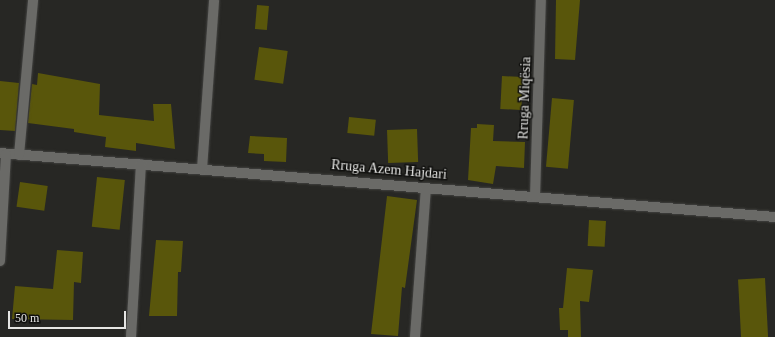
<!DOCTYPE html>
<html>
<head>
<meta charset="utf-8">
<style>
	body { margin:0 }
	#map { position:relative; width:775px; height:337px; overflow:hidden; background:#272724; font-family:Georgia,serif }
	div>[style] { position:absolute }
	.building>* { inset:0; background:#59560b; transform-origin:0 0 }
	.roads { filter:drop-shadow(0 0 1px #434341) drop-shadow(0 0 1px #434341) }
	.minor>* { height:10px; margin:-5px; padding:0 5px; transform-origin:5px; border-radius:5px; background:#6a6a67 }
	span { translate:-50% -50%; white-space:nowrap; text-align:center; line-height:1.15; -webkit-text-stroke:3px #10100e; paint-order:stroke }
	.street-label { font-size:14px; color:#e6e6e4 }
	.scale { position:absolute; left:8px; top:311px; width:118px; height:18px; box-sizing:border-box; border:2px solid #e6e6e4; border-top:0; padding-left:5px; font-size:12px; line-height:14px; white-space:nowrap; color:#e6e6e4; -webkit-text-stroke:3px #10100e; paint-order:stroke }
</style>
</head>
<body>
<div id="map">
	<div class="building">
		<div style="clip-path:polygon(556px 0,580px 0,575px 60px,555px 59px)"></div>
		<div style="left:257px;top:5px;width:12px;height:24px;rotate:5deg"></div>
		<div style="left:259px;top:47px;width:29px;height:33px;rotate:8deg"></div>
		<div style="clip-path:polygon(38px 73px,100px 84px,99px 115px,154px 121px,153px 104px,171px 104px,175px 149px,136px 143px,136px 151px,105px 147px,106px 137px,74px 132px,74px 129px,28px 123px,32px 84px,37px 85px)"></div>
		<div style="left:502px;top:76px;width:21px;height:33px;rotate:3deg"></div>
		<div style="clip-path:polygon(0 81px,19px 83px,15px 131px,0 130px)"></div>
		<div style="left:552px;top:98px;width:22px;height:69px;rotate:5deg"></div>
		<div style="left:349px;top:117px;width:27px;height:16px;rotate:6deg"></div>
		<div style="clip-path:polygon(477px 124px,494px 125px,493px 141px,525px 142px,524px 168px,496px 166px,493px 184px,468px 180px,471px 128px,477px 128px)"></div>
		<div style="left:417px;top:129px;width:33px;height:30px;rotate:88deg"></div>
		<div style="clip-path:polygon(250px 136px,287px 138px,286px 162px,264px 161px,264px 154px,248px 153px)"></div>
		<div style="left:97px;top:177px;width:28px;height:50px;rotate:6deg"></div>
		<div style="left:20px;top:182px;width:28px;height:25px;rotate:8deg"></div>
		<div style="clip-path:polygon(387px 196px,417px 200px,405px 288px,402px 287px,398px 336px,371px 334px)"></div>
		<div style="left:589px;top:220px;width:17px;height:26px;rotate:3deg"></div>
		<div style="clip-path:polygon(156px 240px,183px 241px,181px 272px,178px 272px,177px 316px,149px 316px)"></div>
		<div style="clip-path:polygon(57px 250px,83px 252px,81px 283px,74px 282px,73px 320px,12px 319px,15px 286px,53px 289px)"></div>
		<div style="clip-path:polygon(567px 268px,593px 270px,589px 302px,580px 301px,581px 337px,568px 337px,568px 330px,560px 330px,559px 308px,563px 308px)"></div>
		<div style="left:765px;top:278px;width:59px;height:27px;rotate:87deg"></div>
	</div>
	<div class="roads">
		<div class="minor">
			<div style="left:0;top:153px;width:778px;rotate:4.72deg"></div>
			<div style="left:19px;top:155px;width:156px;rotate:-84.8deg"></div>
			<div style="left:202px;top:169px;width:169px;rotate:-85.9deg"></div>
			<div style="left:535px;top:197px;width:197px;rotate:-88.3deg"></div>
			<div style="left:0;top:261px;width:107px;rotate:-86.8deg"></div>
			<div style="left:131px;top:337px;width:173px;rotate:-86.7deg"></div>
			<div style="left:415px;top:337px;width:149px;rotate:-85.8deg"></div>
		</div>
	</div>
	<div class="street-label">
		<span style="left:525px;top:98px;rotate:-88deg">Rruga Miqësia</span>
		<span style="left:389px;top:170px;rotate:5deg">Rruga Azem Hajdari</span>
	</div>
	<div class="scale">50 m</div>
</div>
</body>
</html>
